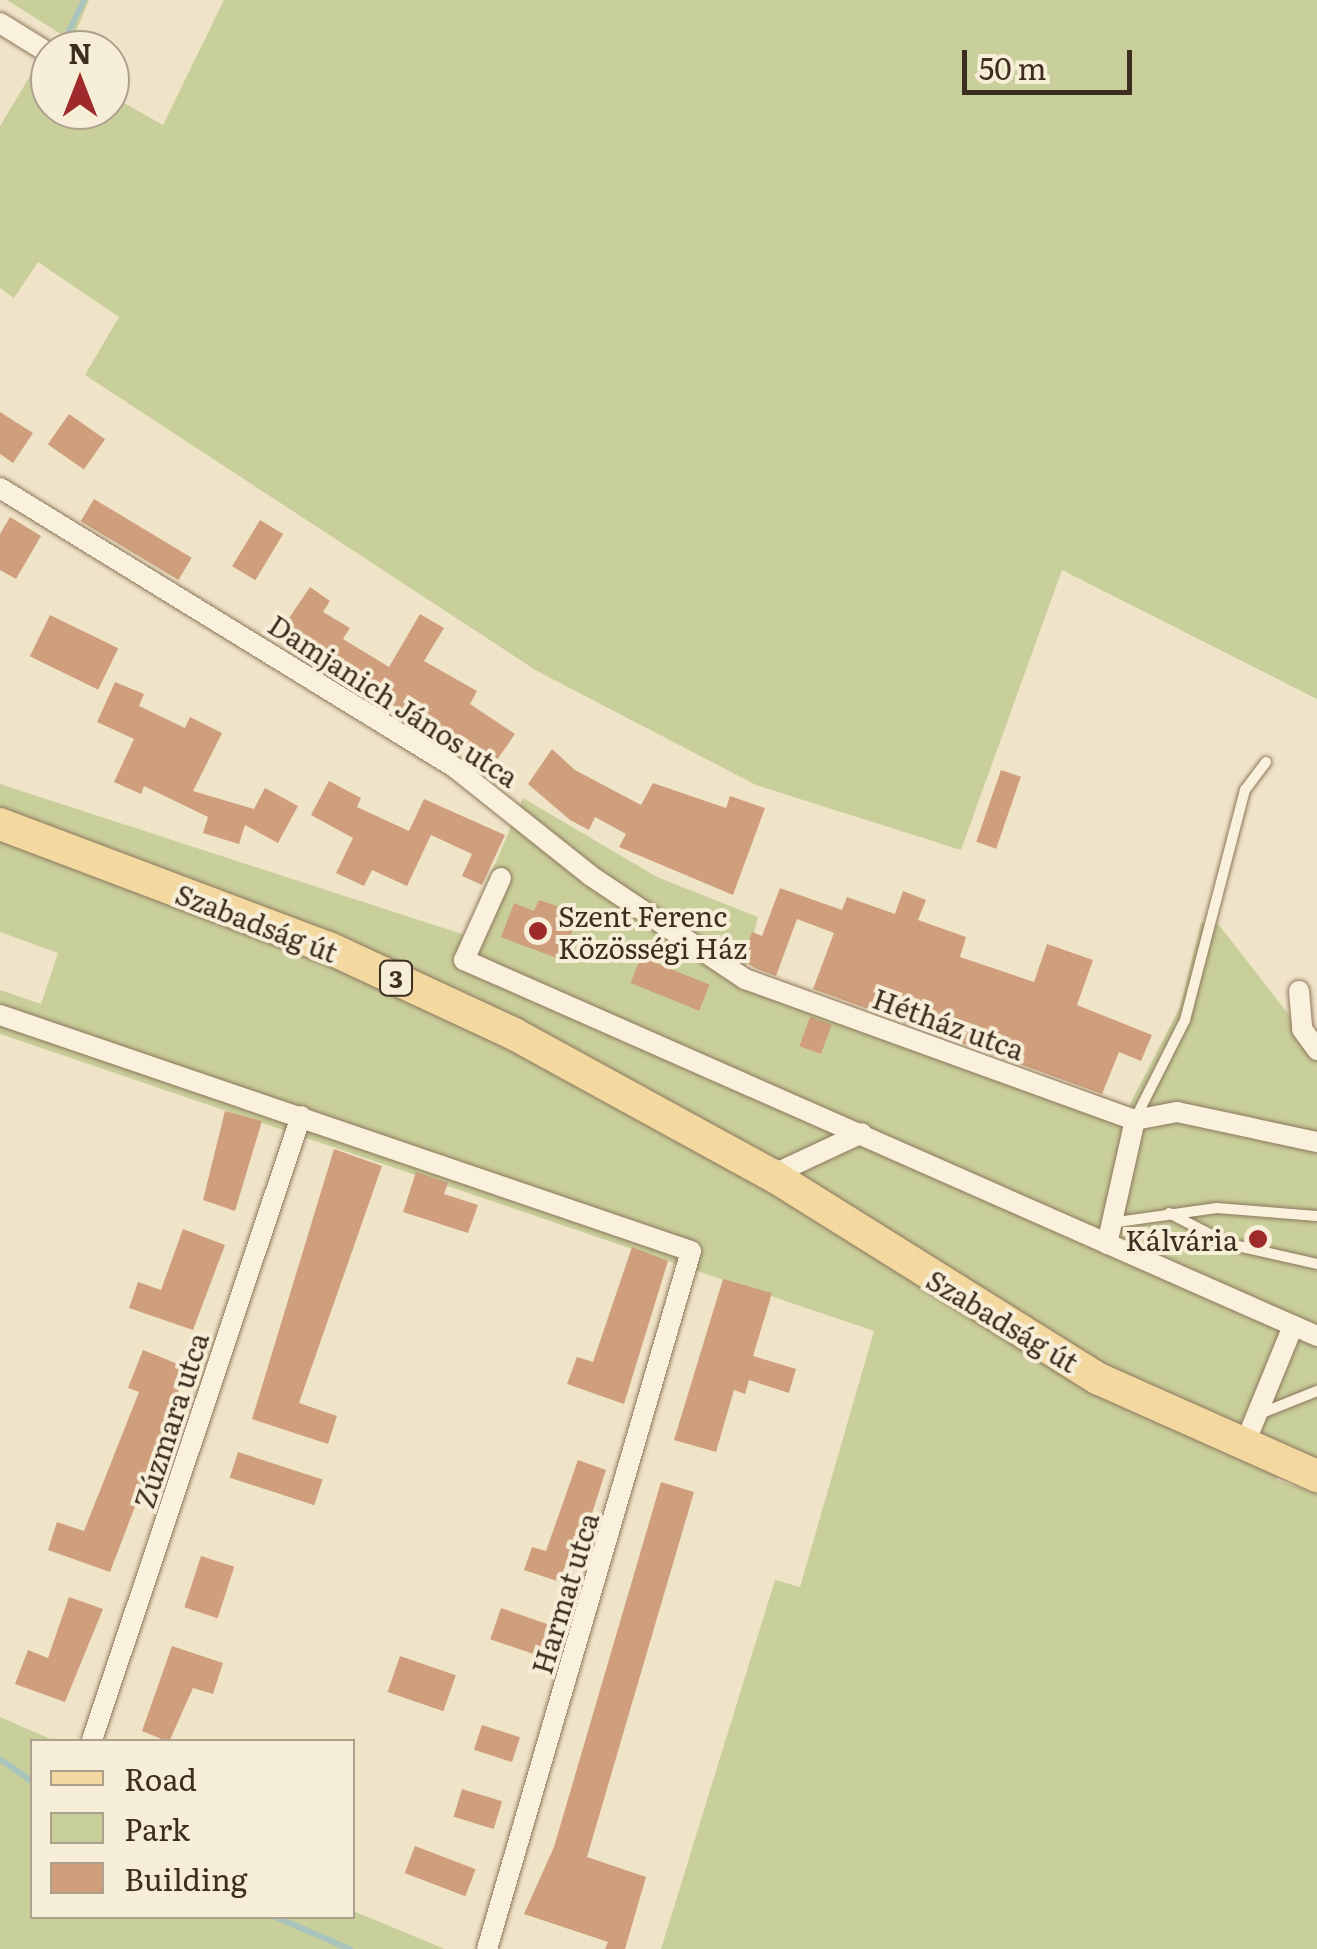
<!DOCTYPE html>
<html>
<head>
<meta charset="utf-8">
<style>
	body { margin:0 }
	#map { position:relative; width:1317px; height:1949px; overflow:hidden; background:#f0e4c8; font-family:Literata,serif }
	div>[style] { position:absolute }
	.green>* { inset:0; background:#c9cf9b }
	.stream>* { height:6px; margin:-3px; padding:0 3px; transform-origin:3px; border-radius:3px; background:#a9c4bc }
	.building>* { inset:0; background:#cf9f7d; transform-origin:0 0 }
	.roads { filter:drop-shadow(0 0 2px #8d765c) drop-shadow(0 0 2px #8d765c) }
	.service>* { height:10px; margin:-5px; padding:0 5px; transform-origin:5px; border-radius:5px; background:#faf1dc }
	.minor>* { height:20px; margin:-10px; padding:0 10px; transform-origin:10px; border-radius:10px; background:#faf1dc }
	.primary>* { height:32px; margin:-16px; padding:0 16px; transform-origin:16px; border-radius:16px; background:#f3d9a0 }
	.dots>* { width:28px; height:28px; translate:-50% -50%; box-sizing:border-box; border:5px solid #f7eed8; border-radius:50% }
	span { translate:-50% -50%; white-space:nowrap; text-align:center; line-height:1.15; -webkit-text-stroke:8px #f7eed8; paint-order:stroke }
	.shield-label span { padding:2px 8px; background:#f7eed8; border:2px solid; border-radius:8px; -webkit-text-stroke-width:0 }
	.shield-label { font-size:25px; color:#3d2e20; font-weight:700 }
	.street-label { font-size:28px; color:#3d2e20 }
	.poi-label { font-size:28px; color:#3d2e20 }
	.left { translate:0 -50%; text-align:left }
	.right { translate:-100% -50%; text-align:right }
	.legend { position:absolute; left:30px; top:1739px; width:325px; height:180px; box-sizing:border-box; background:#f7eed8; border:2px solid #ada18e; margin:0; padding:12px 18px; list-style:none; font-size:30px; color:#3d2e20 }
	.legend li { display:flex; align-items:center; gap:20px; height:50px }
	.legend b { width:50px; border:2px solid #ada18e }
	.north { position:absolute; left:30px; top:30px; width:100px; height:100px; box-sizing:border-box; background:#f7eed8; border:2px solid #ada18e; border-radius:50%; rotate:0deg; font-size:28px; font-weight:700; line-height:40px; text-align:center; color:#3d2e20 }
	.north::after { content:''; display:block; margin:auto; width:35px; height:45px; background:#9e2a2b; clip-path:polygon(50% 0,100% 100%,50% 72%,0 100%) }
	.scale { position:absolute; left:962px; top:50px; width:170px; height:45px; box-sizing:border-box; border:5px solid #3d2e20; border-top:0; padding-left:12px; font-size:30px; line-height:35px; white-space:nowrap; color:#3d2e20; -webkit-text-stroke:8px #f7eed8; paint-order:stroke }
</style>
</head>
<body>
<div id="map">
	<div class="green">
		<div style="clip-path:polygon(7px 0,89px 0,72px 41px)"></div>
		<div style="clip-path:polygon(224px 0,1317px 0,1317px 699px,1062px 570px,961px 850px,756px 785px,537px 671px,85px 375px,119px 317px,38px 262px,14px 298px,0 288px,0 126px,36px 66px,50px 68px,50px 110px,110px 110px,110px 95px,163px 125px)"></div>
		<div style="clip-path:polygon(0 784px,465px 935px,523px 798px,657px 877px,758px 917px,745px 971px,1129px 1106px,1180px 1007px,1201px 922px,1219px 925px,1293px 1020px,1317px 1038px,1317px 1460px,1287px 1449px,1277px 1480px,1317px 1494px,1317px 1949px,661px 1949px,775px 1580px,800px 1587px,874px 1331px,0 1034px,0 990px,41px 1004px,58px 953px,0 932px)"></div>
		<div style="clip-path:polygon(0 1717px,55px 1741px,32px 1742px,32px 1916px,353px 1911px,445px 1949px,0 1949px)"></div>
	</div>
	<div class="stream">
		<div style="left:68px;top:33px;width:37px;rotate:-64deg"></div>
		<div style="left:0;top:1759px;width:39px;rotate:35deg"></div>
		<div style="left:273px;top:1916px;width:84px;rotate:23.2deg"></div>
	</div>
	<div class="building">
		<div style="clip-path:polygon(0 412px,33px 433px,13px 463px,0 454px)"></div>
		<div style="left:69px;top:414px;width:44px;height:37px;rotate:35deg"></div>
		<div style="left:94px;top:499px;width:114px;height:26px;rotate:31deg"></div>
		<div style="clip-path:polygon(10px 517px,41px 536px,16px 579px,0 570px,0 534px)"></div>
		<div style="left:260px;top:520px;width:27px;height:54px;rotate:31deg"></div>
		<div style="clip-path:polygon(310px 587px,330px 601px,323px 612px,350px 628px,343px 639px,389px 667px,420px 614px,444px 628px,424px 661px,477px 691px,470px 704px,515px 734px,494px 764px,307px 655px,312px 646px,283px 627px)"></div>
		<div style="left:50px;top:615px;width:76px;height:46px;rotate:26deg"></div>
		<div style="clip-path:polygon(115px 682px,144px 694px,139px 706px,185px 728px,190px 717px,222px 733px,193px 791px,254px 809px,265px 788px,298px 806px,278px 843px,245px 825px,239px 844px,203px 833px,208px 817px,144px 786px,141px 794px,114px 782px,134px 739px,97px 722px)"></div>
		<div style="clip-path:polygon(552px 749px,575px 770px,641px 805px,653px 783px,726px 808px,730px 796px,765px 808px,733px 895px,619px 847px,626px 834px,595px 817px,589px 830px,570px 820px,528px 784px)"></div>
		<div style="left:1001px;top:770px;width:21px;height:76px;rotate:19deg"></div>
		<div style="clip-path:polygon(329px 781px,361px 798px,357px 807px,409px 831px,424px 799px,505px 835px,482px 885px,462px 876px,472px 854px,431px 835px,407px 886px,372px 870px,364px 886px,336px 873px,353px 838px,311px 815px)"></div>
		<div style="clip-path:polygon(780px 888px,842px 910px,847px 897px,895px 914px,903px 891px,926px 900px,918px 920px,966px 937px,960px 957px,1034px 982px,1047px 944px,1093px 960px,1077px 1005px,1152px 1035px,1141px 1061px,1119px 1052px,1102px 1094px,813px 989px,834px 933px,797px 919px,776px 976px,755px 968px,742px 960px,752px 932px,762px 936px)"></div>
		<div style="clip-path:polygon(539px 900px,562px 908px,558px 918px,575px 924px,562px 960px,501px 937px,514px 903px,534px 911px)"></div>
		<div style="left:641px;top:957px;width:74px;height:28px;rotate:22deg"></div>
		<div style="left:810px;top:1017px;width:23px;height:31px;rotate:20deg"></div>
		<div style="clip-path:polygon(225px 1111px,262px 1121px,235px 1211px,203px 1200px)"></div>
		<div style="clip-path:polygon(334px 1149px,382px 1166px,299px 1403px,337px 1416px,328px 1444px,252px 1419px)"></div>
		<div style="clip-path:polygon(416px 1172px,448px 1183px,444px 1194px,478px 1205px,468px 1233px,403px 1212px)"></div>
		<div style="clip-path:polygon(183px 1229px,225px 1245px,193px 1330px,129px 1308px,138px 1282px,161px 1290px)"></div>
		<div style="clip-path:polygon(632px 1247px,668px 1261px,624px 1404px,567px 1384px,577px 1357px,593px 1362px)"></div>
		<div style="clip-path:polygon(723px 1279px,772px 1293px,753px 1356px,796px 1369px,789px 1393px,749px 1380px,745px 1394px,734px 1390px,716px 1452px,674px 1440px)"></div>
		<div style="clip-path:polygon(143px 1350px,188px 1368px,110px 1572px,48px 1550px,57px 1522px,84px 1531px,139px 1392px,128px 1388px)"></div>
		<div style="left:238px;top:1452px;width:89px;height:27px;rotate:18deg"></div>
		<div style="clip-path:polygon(578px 1460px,606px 1470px,569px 1585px,524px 1570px,532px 1547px,546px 1551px)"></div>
		<div style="clip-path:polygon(661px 1482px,694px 1492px,587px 1857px,646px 1877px,625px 1949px,605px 1949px,608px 1942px,524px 1914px,554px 1847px)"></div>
		<div style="left:201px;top:1556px;width:35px;height:54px;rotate:18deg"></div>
		<div style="clip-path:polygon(69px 1597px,103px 1609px,65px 1702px,15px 1684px,28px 1650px,48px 1658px)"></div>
		<div style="left:501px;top:1608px;width:55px;height:33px;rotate:19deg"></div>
		<div style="clip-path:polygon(172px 1646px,223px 1663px,213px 1694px,193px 1688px,169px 1742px,142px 1731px)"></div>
		<div style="left:400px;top:1656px;width:59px;height:38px;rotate:19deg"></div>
		<div style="left:482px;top:1725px;width:40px;height:26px;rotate:18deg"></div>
		<div style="left:462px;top:1789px;width:42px;height:29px;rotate:17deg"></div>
		<div style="left:415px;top:1846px;width:65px;height:29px;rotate:21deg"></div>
	</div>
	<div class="roads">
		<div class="service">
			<div style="left:1135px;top:1119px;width:111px;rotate:-63.2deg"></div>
			<div style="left:1185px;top:1020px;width:238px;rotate:-75.4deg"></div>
			<div style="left:1245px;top:790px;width:35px;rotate:-53deg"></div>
			<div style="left:1169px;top:1213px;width:68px;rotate:27.3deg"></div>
			<div style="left:1229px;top:1244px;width:90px;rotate:12.8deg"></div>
			<div style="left:1110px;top:1223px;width:108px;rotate:-8deg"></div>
			<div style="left:1217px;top:1208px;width:100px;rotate:4.6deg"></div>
			<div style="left:1257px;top:1415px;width:65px;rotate:-21.8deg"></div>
		</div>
		<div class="minor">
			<div style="left:0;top:23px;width:59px;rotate:31.8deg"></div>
			<div style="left:0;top:488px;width:533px;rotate:31.57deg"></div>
			<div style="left:454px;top:767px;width:175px;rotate:38.5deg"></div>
			<div style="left:591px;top:876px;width:185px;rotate:33.8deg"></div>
			<div style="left:745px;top:979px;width:415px;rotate:19.9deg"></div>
			<div style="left:501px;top:878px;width:90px;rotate:114.3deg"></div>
			<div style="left:464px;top:960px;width:932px;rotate:23.79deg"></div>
			<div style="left:1299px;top:991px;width:38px;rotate:85deg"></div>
			<div style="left:1302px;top:1029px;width:26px;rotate:54deg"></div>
			<div style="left:0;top:1015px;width:730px;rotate:18.86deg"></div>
			<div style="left:691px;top:1251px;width:727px;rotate:106.29deg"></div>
			<div style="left:1135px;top:1120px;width:43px;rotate:-10.8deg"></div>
			<div style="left:1177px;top:1112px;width:143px;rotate:12.1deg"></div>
			<div style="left:772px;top:1175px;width:99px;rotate:-25deg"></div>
			<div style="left:1107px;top:1244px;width:127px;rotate:-77.3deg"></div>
			<div style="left:1243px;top:1448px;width:132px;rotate:-67.7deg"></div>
			<div style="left:92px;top:1740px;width:658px;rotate:-71.48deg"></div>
		</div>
		<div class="primary">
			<div style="left:0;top:824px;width:352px;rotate:20.7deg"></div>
			<div style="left:329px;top:948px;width:204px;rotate:24.9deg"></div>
			<div style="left:514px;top:1034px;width:294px;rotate:28.7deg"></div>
			<div style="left:772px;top:1175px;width:385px;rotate:32deg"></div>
			<div style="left:1099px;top:1379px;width:239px;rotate:24deg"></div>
		</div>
	</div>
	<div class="dots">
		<div style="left:538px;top:931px;background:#9e2a2b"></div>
		<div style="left:1258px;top:1239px;background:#9e2a2b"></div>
	</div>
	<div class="shield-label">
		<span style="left:396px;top:978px">3</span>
	</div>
	<div class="street-label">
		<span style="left:394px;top:700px;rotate:33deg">Damjanich János utca</span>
		<span style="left:257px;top:922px;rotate:21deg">Szabadság út</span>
		<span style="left:949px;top:1023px;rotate:20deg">Hétház utca</span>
		<span style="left:1003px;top:1320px;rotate:31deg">Szabadság út</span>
		<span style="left:170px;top:1420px;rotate:-72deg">Zúzmara utca</span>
		<span style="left:564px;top:1593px;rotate:-73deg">Harmat utca</span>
	</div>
	<div class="poi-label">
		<span class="left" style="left:558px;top:931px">Szent Ferenc<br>Közösségi Ház</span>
		<span class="right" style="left:1238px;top:1239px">Kálvária</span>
	</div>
	<ul class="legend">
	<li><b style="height:12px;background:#f3d9a0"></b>Road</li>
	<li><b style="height:28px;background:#c9cf9b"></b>Park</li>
	<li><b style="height:28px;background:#cf9f7d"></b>Building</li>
	</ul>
	<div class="north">N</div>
	<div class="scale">50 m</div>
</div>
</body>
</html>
